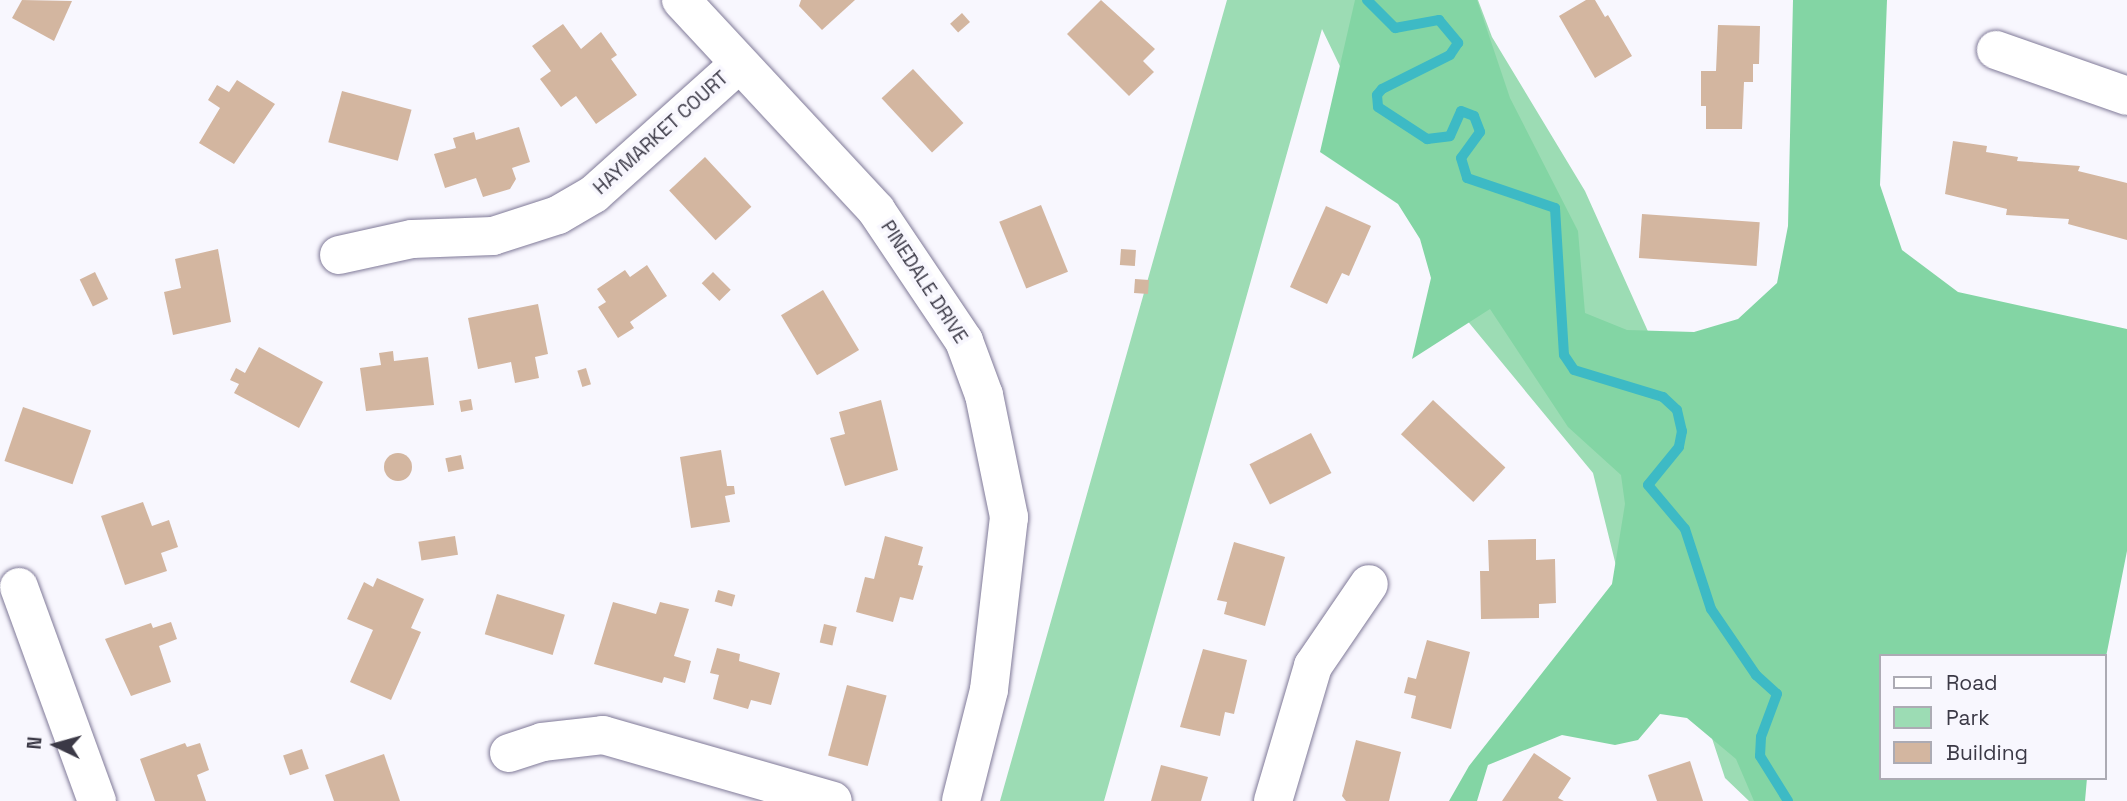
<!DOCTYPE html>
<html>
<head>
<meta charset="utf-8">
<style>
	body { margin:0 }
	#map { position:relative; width:2127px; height:801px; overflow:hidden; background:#f8f7fe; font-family:"Space Grotesk",sans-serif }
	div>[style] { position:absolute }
	.green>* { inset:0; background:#9cdcb4 }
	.forest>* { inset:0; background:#83d5a4 }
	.stream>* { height:10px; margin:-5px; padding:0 5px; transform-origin:5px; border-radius:5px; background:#3dbac5 }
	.building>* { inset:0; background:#d3b6a0; transform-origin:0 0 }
	.round { border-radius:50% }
	.roads { filter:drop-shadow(0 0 2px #807a98) drop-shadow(0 0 2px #807a98) }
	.street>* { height:38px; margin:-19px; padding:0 19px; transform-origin:19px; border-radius:19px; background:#fff }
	span { translate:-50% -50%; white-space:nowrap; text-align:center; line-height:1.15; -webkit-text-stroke:7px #f8f7fe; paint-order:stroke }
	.street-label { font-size:19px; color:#3b3946 }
	.legend { position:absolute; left:1879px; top:654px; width:228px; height:126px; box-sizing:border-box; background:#f8f7fe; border:2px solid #acabb4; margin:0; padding:9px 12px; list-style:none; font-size:21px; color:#3b3946 }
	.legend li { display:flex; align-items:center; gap:14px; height:35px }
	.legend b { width:35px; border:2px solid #acabb4 }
	.north { position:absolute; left:21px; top:710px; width:70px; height:70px; -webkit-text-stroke:5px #f8f7fe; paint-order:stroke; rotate:275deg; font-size:19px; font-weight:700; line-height:28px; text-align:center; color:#3b3946 }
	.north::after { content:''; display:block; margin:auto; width:24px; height:32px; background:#3b3946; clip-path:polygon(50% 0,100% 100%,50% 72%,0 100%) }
</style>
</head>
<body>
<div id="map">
	<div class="green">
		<div style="clip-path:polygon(1227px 0,1478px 0,1492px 37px,1585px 191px,1690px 425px,1791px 801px,1749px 801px,1725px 778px,1685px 656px,1625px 602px,1593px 473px,1456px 307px,1322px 29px,1104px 801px,1000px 801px)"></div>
	</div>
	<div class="forest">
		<div style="clip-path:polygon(1355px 0,1477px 0,1510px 98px,1578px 231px,1585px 313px,1627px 330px,1694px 332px,1738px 319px,1777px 283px,1788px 226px,1793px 0,1887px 0,1880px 185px,1902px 250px,1958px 292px,2127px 329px,2127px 551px,2104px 667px,2104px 656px,1880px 656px,1880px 778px,2087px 778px,2085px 801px,1754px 801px,1736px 759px,1687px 718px,1660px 714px,1638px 740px,1615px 745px,1562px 735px,1488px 765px,1477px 801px,1449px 801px,1469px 766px,1612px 584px,1625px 504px,1621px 475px,1568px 427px,1490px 309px,1412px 359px,1431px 278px,1420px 239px,1398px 204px,1320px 152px)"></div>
	</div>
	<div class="stream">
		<div style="left:1367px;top:0;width:40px;rotate:45deg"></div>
		<div style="left:1395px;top:28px;width:45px;rotate:-10.3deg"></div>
		<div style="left:1439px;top:20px;width:30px;rotate:50deg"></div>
		<div style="left:1458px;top:43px;width:14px;rotate:124deg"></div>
		<div style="left:1450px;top:55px;width:76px;rotate:153.4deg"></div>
		<div style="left:1382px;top:89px;width:8px;rotate:130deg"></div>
		<div style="left:1377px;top:95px;width:12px;rotate:85deg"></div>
		<div style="left:1378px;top:107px;width:59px;rotate:33.1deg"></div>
		<div style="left:1427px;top:139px;width:23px;rotate:-7deg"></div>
		<div style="left:1450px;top:136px;width:27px;rotate:-66deg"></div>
		<div style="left:1461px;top:111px;width:14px;rotate:21deg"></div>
		<div style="left:1474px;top:116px;width:17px;rotate:69deg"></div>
		<div style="left:1480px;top:132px;width:32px;rotate:126deg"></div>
		<div style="left:1461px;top:158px;width:21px;rotate:73deg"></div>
		<div style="left:1467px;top:178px;width:93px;rotate:18.8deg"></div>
		<div style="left:1555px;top:208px;width:147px;rotate:86.5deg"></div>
		<div style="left:1564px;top:355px;width:18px;rotate:56deg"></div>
		<div style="left:1574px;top:370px;width:93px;rotate:16.9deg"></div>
		<div style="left:1663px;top:397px;width:19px;rotate:43deg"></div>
		<div style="left:1677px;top:410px;width:22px;rotate:77deg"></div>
		<div style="left:1682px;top:431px;width:16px;rotate:101deg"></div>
		<div style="left:1679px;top:447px;width:49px;rotate:129.2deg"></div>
		<div style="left:1648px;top:485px;width:57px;rotate:49.9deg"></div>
		<div style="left:1685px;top:529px;width:84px;rotate:72deg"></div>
		<div style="left:1711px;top:609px;width:80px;rotate:55.7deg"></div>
		<div style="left:1756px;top:675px;width:28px;rotate:42deg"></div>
		<div style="left:1777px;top:694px;width:46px;rotate:110.4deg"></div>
		<div style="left:1761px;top:737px;width:19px;rotate:93deg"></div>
		<div style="left:1760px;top:756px;width:53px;rotate:58.1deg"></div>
	</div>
	<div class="building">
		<div style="clip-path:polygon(22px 0,72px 1px,54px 41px,12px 18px)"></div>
		<div style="clip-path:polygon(801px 0,855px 0,822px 30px,799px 6px)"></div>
		<div style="clip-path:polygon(1101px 0,1155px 49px,1143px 61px,1154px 72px,1129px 96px,1067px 34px)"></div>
		<div style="clip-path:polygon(1586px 0,1595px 0,1605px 17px,1608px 15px,1632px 56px,1595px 78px,1559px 16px)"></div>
		<div style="left:962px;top:13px;width:12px;height:16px;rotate:48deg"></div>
		<div style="clip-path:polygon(563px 24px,581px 49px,601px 32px,617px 55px,611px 59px,637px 95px,596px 124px,576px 96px,561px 107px,540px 79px,551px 71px,532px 46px)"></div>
		<div style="clip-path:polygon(1718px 25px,1760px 26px,1759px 64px,1753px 64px,1753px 82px,1744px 82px,1742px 129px,1706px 129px,1706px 106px,1701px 106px,1701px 71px,1716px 71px)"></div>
		<div style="left:913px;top:69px;width:74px;height:43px;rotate:47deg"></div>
		<div style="clip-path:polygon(237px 80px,275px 104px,234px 164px,199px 143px,220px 108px,208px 100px,217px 85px,229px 92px)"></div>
		<div style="left:342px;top:91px;width:72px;height:53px;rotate:15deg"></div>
		<div style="clip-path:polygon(519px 127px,530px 162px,512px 168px,516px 179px,510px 189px,483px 197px,476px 178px,445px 188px,434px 154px,456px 148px,453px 138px,474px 132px,476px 140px)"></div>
		<div style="clip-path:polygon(1953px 141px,1987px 146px,1986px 152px,2018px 157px,2017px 161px,2080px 166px,2078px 171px,2127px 183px,2127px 240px,2068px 224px,2069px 219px,2006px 215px,2007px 209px,1945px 194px)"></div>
		<div style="left:705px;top:157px;width:68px;height:49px;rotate:47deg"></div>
		<div style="left:1041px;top:205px;width:72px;height:45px;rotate:68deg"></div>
		<div style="clip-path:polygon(1326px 206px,1371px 226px,1349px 276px,1342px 273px,1327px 304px,1290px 287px)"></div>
		<div style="left:1642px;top:214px;width:118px;height:44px;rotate:4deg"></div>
		<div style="clip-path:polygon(218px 249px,231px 322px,173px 335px,164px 292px,181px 288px,175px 259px)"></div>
		<div style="left:1121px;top:249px;width:15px;height:16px;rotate:4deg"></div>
		<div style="clip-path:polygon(647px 265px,667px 296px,630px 322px,634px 328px,618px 338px,598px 307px,606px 302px,597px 289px,625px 270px,630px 277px)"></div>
		<div style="left:95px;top:272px;width:30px;height:17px;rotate:64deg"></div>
		<div style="left:713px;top:272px;width:25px;height:16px;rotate:45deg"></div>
		<div style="left:1135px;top:279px;width:14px;height:14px;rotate:4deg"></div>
		<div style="left:823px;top:290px;width:70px;height:49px;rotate:59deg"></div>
		<div style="clip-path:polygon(538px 304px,548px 354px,535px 357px,539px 378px,515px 383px,511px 362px,478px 369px,468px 318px)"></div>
		<div style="clip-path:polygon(259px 347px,323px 382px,299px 428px,234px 393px,239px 384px,230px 380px,236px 368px,245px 373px)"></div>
		<div style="clip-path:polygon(393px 351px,394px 361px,428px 357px,434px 405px,366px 411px,360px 368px,381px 365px,379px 353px)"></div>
		<div style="left:586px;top:368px;width:17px;height:9px;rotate:73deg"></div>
		<div style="left:471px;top:399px;width:11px;height:12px;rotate:80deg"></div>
		<div style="clip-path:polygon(881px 400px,898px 470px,845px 486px,830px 438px,845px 434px,839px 412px)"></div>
		<div style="left:1433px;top:400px;width:99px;height:47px;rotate:43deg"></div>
		<div style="left:23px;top:407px;width:72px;height:57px;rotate:19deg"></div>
		<div style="left:1311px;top:433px;width:45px;height:69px;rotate:63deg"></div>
		<div style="clip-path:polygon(721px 450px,727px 486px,734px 486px,735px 494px,725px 496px,730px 522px,691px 528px,680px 457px)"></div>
		<div class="round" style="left:384px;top:453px;width:28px;height:28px"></div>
		<div style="left:461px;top:455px;width:14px;height:16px;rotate:78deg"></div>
		<div style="clip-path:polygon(143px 502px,152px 526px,169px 520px,178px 547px,161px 553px,167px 571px,125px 585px,101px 516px)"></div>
		<div style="left:455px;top:536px;width:19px;height:37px;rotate:81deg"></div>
		<div style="clip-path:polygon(885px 536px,923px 547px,918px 565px,923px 566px,913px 600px,900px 597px,893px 622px,856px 612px,865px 577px,874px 579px)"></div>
		<div style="clip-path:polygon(1536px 539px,1536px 560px,1555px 559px,1556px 603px,1539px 604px,1539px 618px,1481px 619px,1480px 571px,1489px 571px,1488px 540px)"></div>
		<div style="clip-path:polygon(1234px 542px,1285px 557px,1265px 626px,1224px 614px,1227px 602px,1217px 600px)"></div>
		<div style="clip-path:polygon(377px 578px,424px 599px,411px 628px,421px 632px,391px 700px,350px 682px,373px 630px,347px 619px,364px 582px,373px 587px)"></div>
		<div style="left:718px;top:590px;width:18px;height:12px;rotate:16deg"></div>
		<div style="left:497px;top:594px;width:71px;height:42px;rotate:17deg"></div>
		<div style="clip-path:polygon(613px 602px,656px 614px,660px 602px,689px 609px,674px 656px,691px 661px,685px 683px,664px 677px,662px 683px,594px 664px)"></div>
		<div style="clip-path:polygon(171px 622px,177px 639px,159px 646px,171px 682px,131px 696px,105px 639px,151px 623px,153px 628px)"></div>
		<div style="left:824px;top:624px;width:13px;height:19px;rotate:13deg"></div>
		<div style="clip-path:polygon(1427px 640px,1470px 652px,1451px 729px,1411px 718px,1416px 696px,1404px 693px,1408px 677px,1416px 679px)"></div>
		<div style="clip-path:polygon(717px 648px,740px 654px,739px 661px,780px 673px,771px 705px,751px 700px,748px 709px,713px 699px,719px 675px,710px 673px)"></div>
		<div style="clip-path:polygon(1203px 649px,1247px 660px,1234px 714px,1225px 712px,1220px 736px,1180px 727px)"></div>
		<div style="left:847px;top:685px;width:41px;height:73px;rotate:15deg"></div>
		<div style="clip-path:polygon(1356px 740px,1401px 752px,1389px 801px,1346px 801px,1342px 796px)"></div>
		<div style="clip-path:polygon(185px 743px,187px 747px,200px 743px,209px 770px,197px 775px,206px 801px,155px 801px,140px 759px)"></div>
		<div style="left:302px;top:749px;width:21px;height:20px;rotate:71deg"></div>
		<div style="clip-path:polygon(1534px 753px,1571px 778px,1558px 798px,1564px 801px,1502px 801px)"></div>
		<div style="clip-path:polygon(384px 754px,400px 801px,334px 801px,325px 775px)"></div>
		<div style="clip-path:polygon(1690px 761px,1703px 801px,1657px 801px,1648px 775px)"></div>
		<div style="clip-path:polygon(1161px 765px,1208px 777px,1201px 801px,1151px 801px)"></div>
	</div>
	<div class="roads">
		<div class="street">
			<div style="left:681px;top:0;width:287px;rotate:47.1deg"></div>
			<div style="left:876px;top:210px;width:158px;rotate:56.1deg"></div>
			<div style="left:964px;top:341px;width:58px;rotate:69.7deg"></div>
			<div style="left:984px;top:395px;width:125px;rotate:78.4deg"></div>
			<div style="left:1009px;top:517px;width:174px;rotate:96.6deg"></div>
			<div style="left:989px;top:690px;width:114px;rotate:104.2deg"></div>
			<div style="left:1996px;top:50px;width:139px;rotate:19.3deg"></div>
			<div style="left:339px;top:255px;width:75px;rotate:-12.4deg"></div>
			<div style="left:412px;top:239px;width:81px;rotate:-2.1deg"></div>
			<div style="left:493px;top:236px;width:68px;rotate:-17.9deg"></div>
			<div style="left:558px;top:215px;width:42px;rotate:-30.3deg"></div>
			<div style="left:594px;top:194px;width:195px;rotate:-41.9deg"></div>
			<div style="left:19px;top:587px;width:228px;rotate:70deg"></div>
			<div style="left:509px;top:753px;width:35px;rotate:-18deg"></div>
			<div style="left:542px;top:742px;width:61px;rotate:-6.5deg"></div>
			<div style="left:603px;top:735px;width:239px;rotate:16deg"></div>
			<div style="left:1273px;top:801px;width:141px;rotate:-73.5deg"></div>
			<div style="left:1313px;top:666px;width:99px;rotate:-55.7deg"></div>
		</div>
	</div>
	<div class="street-label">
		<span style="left:661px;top:133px;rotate:-42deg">HAYMARKET COURT</span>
		<span style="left:924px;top:282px;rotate:57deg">PINEDALE DRIVE</span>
	</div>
	<ul class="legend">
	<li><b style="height:9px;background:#fff"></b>Road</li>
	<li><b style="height:19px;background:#9cdcb4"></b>Park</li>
	<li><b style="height:19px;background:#d3b6a0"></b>Building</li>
	</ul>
	<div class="north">N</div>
</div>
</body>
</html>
